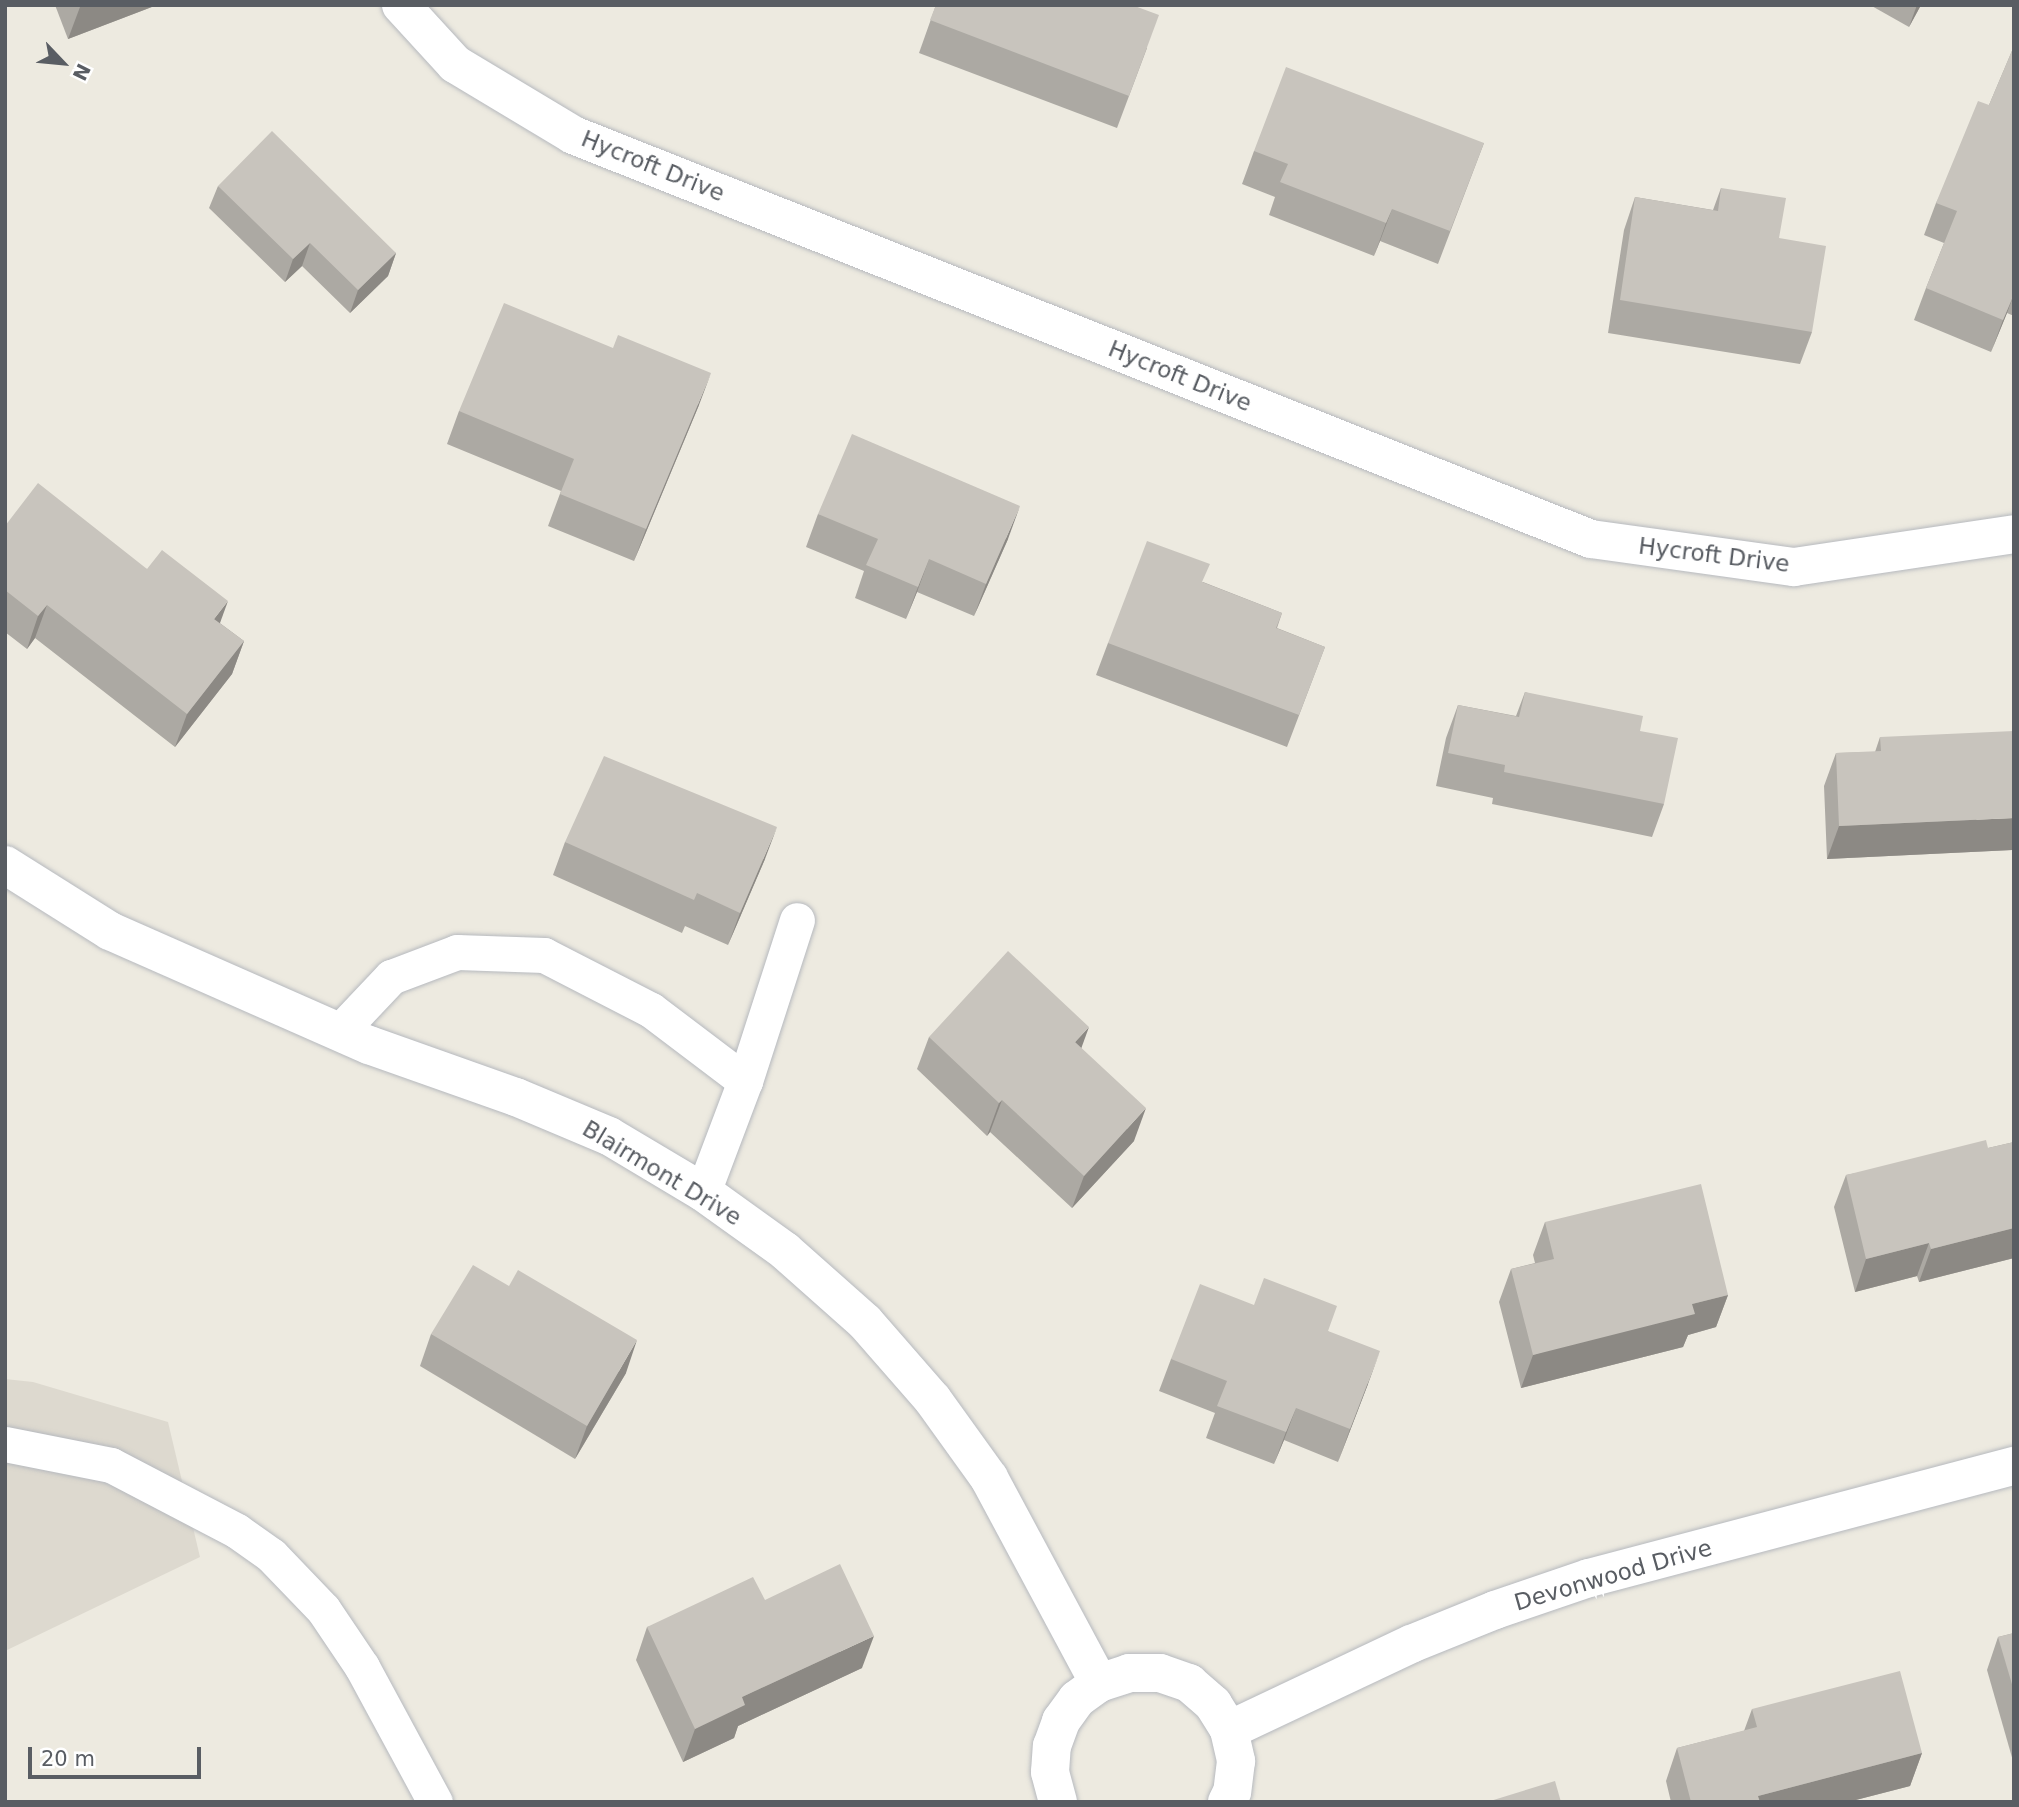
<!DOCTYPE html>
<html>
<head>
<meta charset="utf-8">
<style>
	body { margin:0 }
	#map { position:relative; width:2019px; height:1807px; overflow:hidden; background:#edeae0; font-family:"DejaVu Sans",sans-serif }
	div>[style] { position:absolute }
	.education>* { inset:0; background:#ddd9cf }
	.roads { filter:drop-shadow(0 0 2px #b6b9be) drop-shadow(0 0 2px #b6b9be) }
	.lane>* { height:35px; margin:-17.5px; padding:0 17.5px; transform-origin:17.5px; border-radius:17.5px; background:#fff }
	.street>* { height:38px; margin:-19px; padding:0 19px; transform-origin:19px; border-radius:19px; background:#fff }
	.wall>* { inset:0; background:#aca9a3 }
	.shaded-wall>* { inset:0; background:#8c8984 }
	.building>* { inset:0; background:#c8c4bd }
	span { translate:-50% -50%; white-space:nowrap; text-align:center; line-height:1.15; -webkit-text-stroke:7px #fff; paint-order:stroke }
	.street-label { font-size:23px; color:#595d63 }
	.frame { position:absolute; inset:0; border:7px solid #595d63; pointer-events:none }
	.north { position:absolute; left:28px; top:28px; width:70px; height:70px; -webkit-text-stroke:5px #fff; paint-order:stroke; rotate:116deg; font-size:19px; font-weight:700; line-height:28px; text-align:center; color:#595d63 }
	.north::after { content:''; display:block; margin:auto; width:24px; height:32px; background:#595d63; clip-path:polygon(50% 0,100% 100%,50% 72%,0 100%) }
	.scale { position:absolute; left:28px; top:1747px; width:173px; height:32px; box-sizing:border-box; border:4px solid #595d63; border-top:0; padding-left:9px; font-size:21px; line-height:24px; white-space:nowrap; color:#595d63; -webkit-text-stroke:5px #fff; paint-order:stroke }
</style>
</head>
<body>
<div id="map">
	<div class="education">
		<div style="clip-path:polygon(5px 1379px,33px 1382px,168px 1422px,200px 1557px,5px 1651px)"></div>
	</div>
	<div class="roads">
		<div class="lane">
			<div style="left:339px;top:1032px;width:76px;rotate:-46.6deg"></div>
			<div style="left:391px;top:977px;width:71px;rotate:-20.7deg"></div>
			<div style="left:457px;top:952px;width:87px;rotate:2deg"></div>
			<div style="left:544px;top:955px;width:120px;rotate:27.2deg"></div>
			<div style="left:651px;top:1010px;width:118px;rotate:37.1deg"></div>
			<div style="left:703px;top:1192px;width:119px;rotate:-69.3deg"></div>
			<div style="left:745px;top:1081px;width:169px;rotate:-72.1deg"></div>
			<div style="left:5px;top:1444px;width:108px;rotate:11.2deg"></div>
			<div style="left:111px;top:1465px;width:142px;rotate:27.6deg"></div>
			<div style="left:237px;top:1531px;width:42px;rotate:35.2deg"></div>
			<div style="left:271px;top:1555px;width:75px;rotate:46.1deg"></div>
			<div style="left:323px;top:1609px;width:70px;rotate:56.1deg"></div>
			<div style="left:362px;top:1667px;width:153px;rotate:61.6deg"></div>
		</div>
		<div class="street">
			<div style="left:401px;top:5px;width:80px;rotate:47.5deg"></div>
			<div style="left:455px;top:64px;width:138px;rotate:31deg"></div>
			<div style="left:573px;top:135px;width:1095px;rotate:21.65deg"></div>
			<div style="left:1591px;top:539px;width:205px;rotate:7.9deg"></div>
			<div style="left:1794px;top:567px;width:222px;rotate:-8.5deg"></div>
			<div style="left:5px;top:865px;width:124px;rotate:32.2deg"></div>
			<div style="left:110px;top:931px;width:283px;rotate:23.8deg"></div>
			<div style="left:369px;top:1045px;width:156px;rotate:19.5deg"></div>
			<div style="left:516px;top:1097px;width:101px;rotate:22.8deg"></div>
			<div style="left:609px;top:1136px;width:109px;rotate:30.8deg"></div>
			<div style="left:703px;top:1192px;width:101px;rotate:35.7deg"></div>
			<div style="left:785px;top:1251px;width:107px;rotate:41.6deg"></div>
			<div style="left:865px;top:1322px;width:103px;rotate:48.9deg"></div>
			<div style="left:933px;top:1400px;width:96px;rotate:54.3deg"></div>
			<div style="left:989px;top:1478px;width:233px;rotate:61.8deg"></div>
			<div style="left:1229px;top:1730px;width:201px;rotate:-25.3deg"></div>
			<div style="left:1411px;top:1644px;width:91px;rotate:-22deg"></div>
			<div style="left:1495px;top:1610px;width:99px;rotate:-18.8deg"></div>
			<div style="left:1589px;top:1578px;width:440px;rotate:-14.8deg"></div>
			<div style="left:1058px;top:1802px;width:31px;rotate:-105deg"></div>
			<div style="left:1050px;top:1772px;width:26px;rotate:-86deg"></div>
			<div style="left:1052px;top:1746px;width:27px;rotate:-70deg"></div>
			<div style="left:1061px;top:1721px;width:27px;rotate:-54deg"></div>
			<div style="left:1077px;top:1699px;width:27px;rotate:-36deg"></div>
			<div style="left:1099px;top:1683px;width:32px;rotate:-18deg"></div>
			<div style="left:1129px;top:1673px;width:31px"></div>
			<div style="left:1160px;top:1673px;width:31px;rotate:19deg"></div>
			<div style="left:1189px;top:1683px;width:32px;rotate:41deg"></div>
			<div style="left:1213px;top:1704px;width:31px;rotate:58deg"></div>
			<div style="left:1229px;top:1730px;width:32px;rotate:77deg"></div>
			<div style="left:1236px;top:1761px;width:31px;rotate:97deg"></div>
			<div style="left:1232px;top:1792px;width:11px;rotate:117deg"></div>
		</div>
	</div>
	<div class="wall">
		<div style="clip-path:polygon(55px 5px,157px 5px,68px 39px)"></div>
		<div style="clip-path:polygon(936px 5px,1147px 48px,1117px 128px,919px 53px)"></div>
		<div style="clip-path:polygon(1870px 5px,1921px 5px,1909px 27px)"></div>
		<div style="clip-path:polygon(2014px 46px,2014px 316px,2007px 313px,1991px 352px,1914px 320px,1926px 288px,1944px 243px,1924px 235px,1936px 203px,1989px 105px)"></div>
		<div style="clip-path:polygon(1484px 143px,1438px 264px,1380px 241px,1374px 256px,1269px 215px,1275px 197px,1242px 184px,1254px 151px)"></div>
		<div style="clip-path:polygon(218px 186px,396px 253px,388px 276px,350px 313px,302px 266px,285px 282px,209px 208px)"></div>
		<div style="clip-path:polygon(1721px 188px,1779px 238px,1812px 332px,1800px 364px,1608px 333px,1624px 230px,1635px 197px,1713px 210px)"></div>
		<div style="clip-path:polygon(699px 405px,634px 561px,548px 526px,561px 491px,447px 444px,459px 411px)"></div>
		<div style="clip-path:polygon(818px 514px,1008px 539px,974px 616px,917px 592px,906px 619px,855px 598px,864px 571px,806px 547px)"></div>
		<div style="clip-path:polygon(5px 526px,147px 569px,244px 641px,232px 674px,175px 747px,35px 638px,27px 649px,5px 632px)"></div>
		<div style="clip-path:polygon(1203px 582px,1282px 613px,1277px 628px,1325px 647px,1287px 747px,1096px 675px,1108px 643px)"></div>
		<div style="clip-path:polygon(1525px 692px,1640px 731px,1664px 804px,1652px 837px,1492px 804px,1493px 798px,1436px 786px,1446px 738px,1458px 705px,1516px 716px)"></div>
		<div style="clip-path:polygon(1880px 737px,2012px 850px,1827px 859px,1824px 786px,1836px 753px,1875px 752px)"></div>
		<div style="clip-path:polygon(565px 842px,765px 859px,728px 945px,685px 926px,682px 933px,553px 875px)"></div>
		<div style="clip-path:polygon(929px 1037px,1081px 1048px,1134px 1141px,1072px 1208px,990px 1132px,987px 1136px,917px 1069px)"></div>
		<div style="clip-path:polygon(2014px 1142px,2014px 1258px,1919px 1282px,1917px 1276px,1855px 1292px,1834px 1207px,1846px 1175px,1988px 1148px)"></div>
		<div style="clip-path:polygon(1545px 1222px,1728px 1295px,1716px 1327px,1688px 1335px,1683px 1347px,1521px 1388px,1499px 1302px,1511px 1269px,1535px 1263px,1533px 1255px)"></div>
		<div style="clip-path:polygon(1254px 1305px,1328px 1331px,1368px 1384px,1338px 1462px,1284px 1440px,1274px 1464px,1206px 1438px,1215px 1413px,1159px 1391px,1171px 1359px)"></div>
		<div style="clip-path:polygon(431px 1334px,626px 1373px,575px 1459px,420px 1366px)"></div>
		<div style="clip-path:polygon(765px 1600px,862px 1668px,738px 1726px,734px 1738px,683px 1762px,636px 1660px,647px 1627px)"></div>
		<div style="clip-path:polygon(2014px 1633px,2014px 1761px,2013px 1761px,1987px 1670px,1998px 1637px)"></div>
		<div style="clip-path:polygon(1752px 1709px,1922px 1753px,1910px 1786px,1848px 1802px,1671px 1802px,1666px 1781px,1677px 1748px,1744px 1731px)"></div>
	</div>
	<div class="shaded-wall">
		<div style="clip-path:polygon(83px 5px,157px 5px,68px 39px,80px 7px)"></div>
		<div style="clip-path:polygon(1917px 5px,1921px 5px,1909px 27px)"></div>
		<div style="clip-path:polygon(1392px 209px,1380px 241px,1374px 256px,1386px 223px)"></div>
		<div style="clip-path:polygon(310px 243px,302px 266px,285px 282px,293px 259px)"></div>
		<div style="clip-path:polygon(396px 253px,388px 276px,350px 313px,358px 290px)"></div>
		<div style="clip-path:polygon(2014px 294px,2007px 313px,1991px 352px,2003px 320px)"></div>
		<div style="clip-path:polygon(711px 373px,699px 405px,634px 561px,646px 529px)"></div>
		<div style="clip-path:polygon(1020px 506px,1008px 539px,974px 616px,986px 584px)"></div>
		<div style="clip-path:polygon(929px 559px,917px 592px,906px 619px,918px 587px)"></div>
		<div style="clip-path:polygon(228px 601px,216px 634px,214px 619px)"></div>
		<div style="clip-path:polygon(47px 605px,35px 638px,27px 649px,38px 616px)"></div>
		<div style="clip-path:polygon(244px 641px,232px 674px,175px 747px,187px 714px)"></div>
		<div style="clip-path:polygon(2014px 818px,2014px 846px,2012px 850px,1827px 859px,1839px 826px)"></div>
		<div style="clip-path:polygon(777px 827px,765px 859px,728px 945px,740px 913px)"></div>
		<div style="clip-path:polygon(1089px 1027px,1077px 1060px,1075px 1042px)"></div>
		<div style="clip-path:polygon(1002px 1100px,990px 1132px,987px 1136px,999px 1103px)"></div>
		<div style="clip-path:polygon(1146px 1108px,1134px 1141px,1072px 1208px,1084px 1176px)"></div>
		<div style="clip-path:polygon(2014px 1228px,2014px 1258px,1919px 1282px,1931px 1249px)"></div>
		<div style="clip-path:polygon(1929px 1243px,1917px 1276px,1855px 1292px,1866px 1259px)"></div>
		<div style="clip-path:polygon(1728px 1295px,1716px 1327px,1688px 1335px,1683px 1347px,1521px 1388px,1533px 1355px,1692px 1304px)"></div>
		<div style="clip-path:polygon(637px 1340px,626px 1373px,575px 1459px,587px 1426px)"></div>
		<div style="clip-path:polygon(1380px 1351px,1368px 1384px,1338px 1462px,1350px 1429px)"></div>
		<div style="clip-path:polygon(1296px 1408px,1284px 1440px,1274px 1464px,1286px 1432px)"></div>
		<div style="clip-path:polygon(874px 1636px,862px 1668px,738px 1726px,734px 1738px,683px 1762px,695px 1729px,742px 1697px)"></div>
		<div style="clip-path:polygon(1922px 1753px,1910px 1786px,1848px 1802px,1756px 1802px,1758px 1796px)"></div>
	</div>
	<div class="building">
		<div style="clip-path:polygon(936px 5px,1132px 5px,1159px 15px,1129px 96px,930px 20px)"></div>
		<div style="clip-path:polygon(2014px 46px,2014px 294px,2003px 320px,1926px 288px,1957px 211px,1936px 203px,1978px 101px,1989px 105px)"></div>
		<div style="clip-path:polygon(1286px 67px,1484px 143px,1450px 231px,1392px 209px,1386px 223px,1280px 182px,1288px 164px,1254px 151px)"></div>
		<div style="clip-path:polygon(272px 131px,396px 253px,358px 290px,310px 243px,293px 259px,218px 186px)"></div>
		<div style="clip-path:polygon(1721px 188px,1786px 198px,1779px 238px,1826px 246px,1812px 332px,1620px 300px,1635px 197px,1718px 211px)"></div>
		<div style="clip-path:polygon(504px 303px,613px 348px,618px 335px,711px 373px,646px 529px,560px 494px,574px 459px,459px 411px)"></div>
		<div style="clip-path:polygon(852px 434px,1020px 506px,986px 584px,929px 559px,918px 587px,866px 565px,878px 539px,818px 514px)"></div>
		<div style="clip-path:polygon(38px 483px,147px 569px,162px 550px,228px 601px,214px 619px,244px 641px,187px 714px,47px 605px,38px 616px,5px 590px,5px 526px)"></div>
		<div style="clip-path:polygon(1147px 541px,1210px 564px,1202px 582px,1282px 613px,1276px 628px,1325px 647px,1299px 715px,1108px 643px)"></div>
		<div style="clip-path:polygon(1525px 692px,1643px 716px,1640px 731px,1678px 738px,1664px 804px,1504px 772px,1505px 765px,1448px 753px,1458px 705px,1519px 717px)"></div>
		<div style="clip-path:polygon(2014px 731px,2014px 818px,1839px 826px,1836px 753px,1881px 751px,1880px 737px)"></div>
		<div style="clip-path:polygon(604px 756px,777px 827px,740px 913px,697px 893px,694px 900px,565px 842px)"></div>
		<div style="clip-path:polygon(1008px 951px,1089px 1027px,1075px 1042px,1146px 1108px,1084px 1176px,1002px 1100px,999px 1103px,929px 1037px)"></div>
		<div style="clip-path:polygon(1986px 1140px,1988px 1148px,2014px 1142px,2014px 1228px,1931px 1249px,1929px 1243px,1866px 1259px,1846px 1175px)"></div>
		<div style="clip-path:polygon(1701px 1184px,1728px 1295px,1692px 1304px,1695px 1314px,1533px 1355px,1511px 1269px,1554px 1259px,1545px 1222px)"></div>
		<div style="clip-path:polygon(473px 1265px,509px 1286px,518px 1270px,637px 1340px,587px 1426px,431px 1334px)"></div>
		<div style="clip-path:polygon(1264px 1278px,1337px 1306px,1328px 1331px,1380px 1351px,1350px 1429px,1296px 1408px,1286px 1432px,1217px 1406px,1227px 1381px,1171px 1359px,1200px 1284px,1254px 1305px)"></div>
		<div style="clip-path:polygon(840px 1564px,874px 1636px,742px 1697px,745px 1705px,695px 1729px,647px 1627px,753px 1577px,765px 1600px)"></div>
		<div style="clip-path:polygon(2014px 1633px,2014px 1691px,1998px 1637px)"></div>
		<div style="clip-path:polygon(1900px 1671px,1922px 1753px,1758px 1796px,1760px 1802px,1691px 1802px,1677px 1748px,1757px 1727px,1752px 1709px)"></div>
		<div style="clip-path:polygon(1555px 1781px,1561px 1802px,1487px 1802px)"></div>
	</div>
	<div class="street-label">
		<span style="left:653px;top:166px;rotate:22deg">Hycroft Drive</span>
		<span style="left:1180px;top:376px;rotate:22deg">Hycroft Drive</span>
		<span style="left:1714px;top:555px;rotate:7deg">Hycroft Drive</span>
		<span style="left:662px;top:1173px;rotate:31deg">Blairmont Drive</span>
		<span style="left:1613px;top:1575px;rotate:-16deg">Devonwood Drive</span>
	</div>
	<div class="frame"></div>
	<div class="north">N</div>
	<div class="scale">20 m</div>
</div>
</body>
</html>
